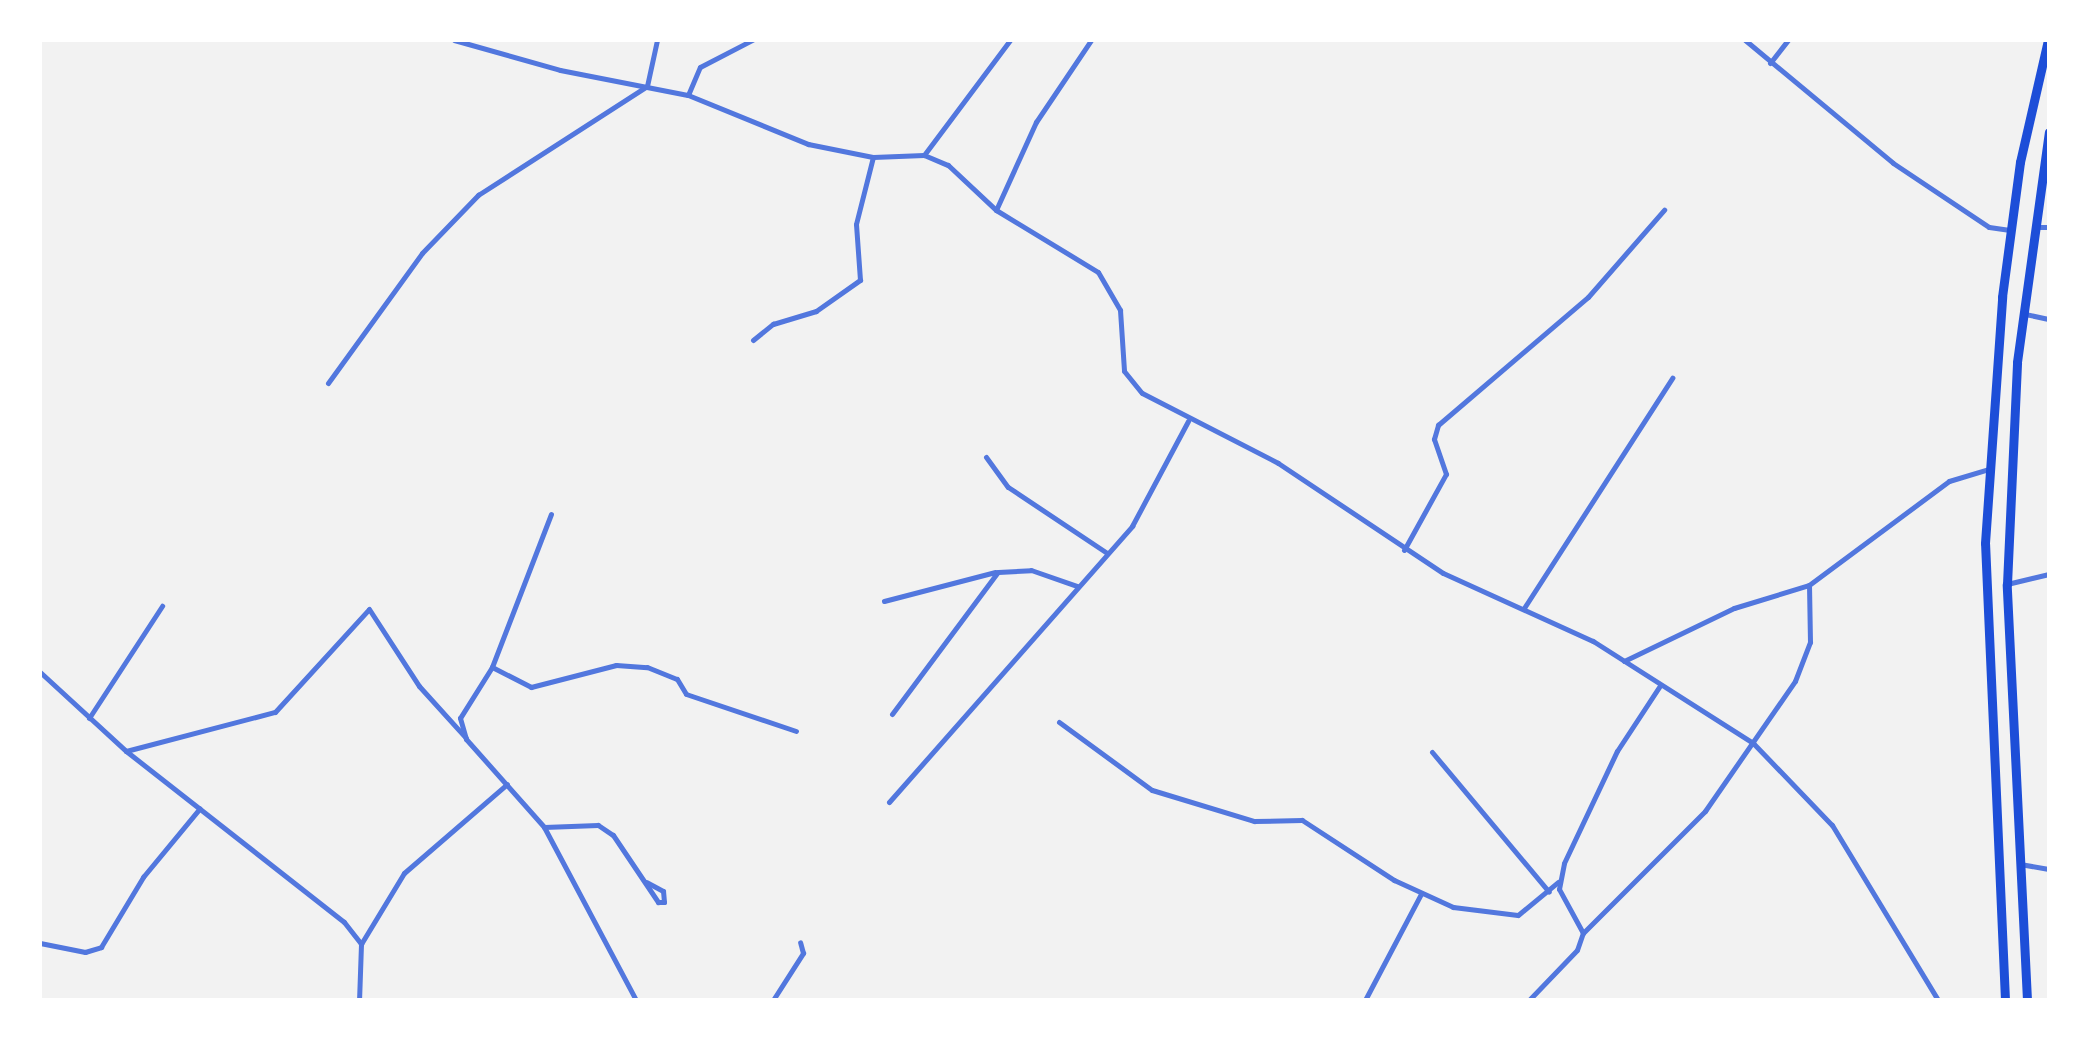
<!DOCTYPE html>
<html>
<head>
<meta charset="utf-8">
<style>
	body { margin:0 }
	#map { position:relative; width:2089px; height:1040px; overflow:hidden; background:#f2f2f2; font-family:"IBM Plex Sans",sans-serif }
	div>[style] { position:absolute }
	.minor>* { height:5px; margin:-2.5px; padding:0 2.5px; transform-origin:2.5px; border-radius:2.5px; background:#5277de }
	.trunk>* { height:9px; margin:-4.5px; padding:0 4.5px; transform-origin:4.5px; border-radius:4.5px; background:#1d4ed8 }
	span { translate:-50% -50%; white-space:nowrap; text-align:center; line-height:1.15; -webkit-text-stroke:8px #fff; paint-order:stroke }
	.frame { position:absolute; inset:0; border:42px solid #fff; pointer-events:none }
</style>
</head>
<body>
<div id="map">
	<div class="minor">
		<div style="left:454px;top:40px;width:110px;rotate:15.8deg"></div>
		<div style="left:560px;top:70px;width:130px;rotate:11.1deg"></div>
		<div style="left:688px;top:95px;width:130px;rotate:22.2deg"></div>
		<div style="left:808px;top:144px;width:66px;rotate:11.3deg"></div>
		<div style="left:873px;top:157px;width:51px;rotate:-2.2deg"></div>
		<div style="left:924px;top:155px;width:26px;rotate:23deg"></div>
		<div style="left:948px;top:165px;width:66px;rotate:43.2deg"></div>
		<div style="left:996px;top:210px;width:119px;rotate:31.3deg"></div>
		<div style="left:1098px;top:272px;width:44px;rotate:59.9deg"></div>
		<div style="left:1120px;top:310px;width:61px;rotate:86.2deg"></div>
		<div style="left:1124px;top:371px;width:28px;rotate:51deg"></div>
		<div style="left:1142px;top:393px;width:153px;rotate:27.2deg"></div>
		<div style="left:1278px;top:463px;width:198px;rotate:33.7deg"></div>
		<div style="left:1443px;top:573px;width:165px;rotate:24.4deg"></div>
		<div style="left:1593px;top:641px;width:190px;rotate:32.5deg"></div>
		<div style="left:1753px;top:743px;width:114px;rotate:46.1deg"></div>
		<div style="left:1832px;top:825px;width:205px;rotate:58.8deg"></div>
		<div style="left:1745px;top:40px;width:192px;rotate:39.7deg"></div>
		<div style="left:1893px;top:163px;width:115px;rotate:33.7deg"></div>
		<div style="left:1989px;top:227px;width:21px;rotate:8deg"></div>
		<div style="left:1770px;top:63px;width:29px;rotate:-52deg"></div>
		<div style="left:688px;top:95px;width:30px;rotate:-67deg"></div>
		<div style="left:700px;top:67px;width:59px;rotate:-27.4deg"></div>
		<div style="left:924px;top:155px;width:144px;rotate:-53.2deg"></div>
		<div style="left:996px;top:210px;width:97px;rotate:-65.6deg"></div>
		<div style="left:1036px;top:122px;width:99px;rotate:-56.1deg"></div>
		<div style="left:2035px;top:227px;width:14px"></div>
		<div style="left:2025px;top:314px;width:25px;rotate:12deg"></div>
		<div style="left:753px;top:340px;width:26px;rotate:-39deg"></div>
		<div style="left:773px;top:324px;width:45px;rotate:-16.8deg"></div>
		<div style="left:816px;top:311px;width:54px;rotate:-35.2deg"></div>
		<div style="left:860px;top:280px;width:56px;rotate:-94.1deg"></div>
		<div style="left:856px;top:224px;width:69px;rotate:-75.8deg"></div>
		<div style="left:328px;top:383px;width:160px;rotate:-54.1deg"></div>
		<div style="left:422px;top:253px;width:81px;rotate:-46deg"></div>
		<div style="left:478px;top:195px;width:201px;rotate:-32.8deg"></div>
		<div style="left:647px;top:86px;width:47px;rotate:-77.7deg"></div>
		<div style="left:986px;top:457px;width:37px;rotate:54deg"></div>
		<div style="left:1008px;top:487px;width:119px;rotate:33.7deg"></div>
		<div style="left:551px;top:514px;width:164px;rotate:111.1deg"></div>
		<div style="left:492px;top:667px;width:60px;rotate:122.1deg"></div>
		<div style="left:460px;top:718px;width:22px;rotate:74deg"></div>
		<div style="left:466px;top:739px;width:118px;rotate:48.4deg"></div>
		<div style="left:544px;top:827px;width:196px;rotate:62deg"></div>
		<div style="left:1404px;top:550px;width:87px;rotate:-61.1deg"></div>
		<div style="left:1446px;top:474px;width:37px;rotate:-109deg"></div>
		<div style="left:1434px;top:439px;width:15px;rotate:-74deg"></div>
		<div style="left:1438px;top:425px;width:197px;rotate:-40.5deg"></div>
		<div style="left:1588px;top:297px;width:116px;rotate:-48.9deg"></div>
		<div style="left:2007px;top:584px;width:43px;rotate:-13.4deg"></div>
		<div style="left:884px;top:601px;width:115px;rotate:-14.6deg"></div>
		<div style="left:1524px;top:608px;width:274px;rotate:-57.2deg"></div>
		<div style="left:1624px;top:661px;width:122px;rotate:-25.7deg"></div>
		<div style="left:1734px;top:608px;width:78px;rotate:-17deg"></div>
		<div style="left:1809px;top:585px;width:174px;rotate:-36.6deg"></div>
		<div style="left:1949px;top:481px;width:42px;rotate:-16.7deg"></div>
		<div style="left:492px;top:667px;width:44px;rotate:27.1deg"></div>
		<div style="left:531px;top:687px;width:88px;rotate:-14.5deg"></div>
		<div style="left:616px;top:665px;width:31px;rotate:4deg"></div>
		<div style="left:647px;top:667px;width:32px;rotate:22deg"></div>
		<div style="left:677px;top:679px;width:17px;rotate:59deg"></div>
		<div style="left:686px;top:694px;width:116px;rotate:18.6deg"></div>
		<div style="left:40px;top:672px;width:117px;rotate:42.6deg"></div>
		<div style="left:126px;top:751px;width:277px;rotate:38.1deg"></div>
		<div style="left:344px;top:922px;width:28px;rotate:52deg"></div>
		<div style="left:361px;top:944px;width:56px;rotate:92deg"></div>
		<div style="left:892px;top:714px;width:177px;rotate:-53.3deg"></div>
		<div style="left:998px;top:572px;width:33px;rotate:-3deg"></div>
		<div style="left:1031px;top:570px;width:49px;rotate:19.2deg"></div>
		<div style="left:89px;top:718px;width:134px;rotate:-56.9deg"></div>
		<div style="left:1059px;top:722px;width:115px;rotate:36.2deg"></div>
		<div style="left:1152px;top:790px;width:107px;rotate:16.9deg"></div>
		<div style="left:1254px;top:821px;width:48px;rotate:-1.2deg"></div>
		<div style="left:1302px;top:820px;width:110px;rotate:33.1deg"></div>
		<div style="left:1394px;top:880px;width:65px;rotate:24.6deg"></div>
		<div style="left:1453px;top:907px;width:65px;rotate:7deg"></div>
		<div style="left:1518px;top:915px;width:52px;rotate:-39.5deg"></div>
		<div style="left:126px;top:751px;width:154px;rotate:-14.7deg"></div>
		<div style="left:275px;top:712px;width:139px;rotate:-47.6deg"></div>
		<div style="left:369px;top:609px;width:92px;rotate:57deg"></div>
		<div style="left:419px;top:686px;width:70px;rotate:47.9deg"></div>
		<div style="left:1432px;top:752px;width:182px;rotate:50.1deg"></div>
		<div style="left:889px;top:802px;width:368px;rotate:-48.6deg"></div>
		<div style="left:1132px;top:526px;width:119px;rotate:-61.9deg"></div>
		<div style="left:544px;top:827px;width:54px;rotate:-2.1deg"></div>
		<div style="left:598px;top:825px;width:18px;rotate:34deg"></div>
		<div style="left:613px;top:835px;width:81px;rotate:56.1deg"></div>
		<div style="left:658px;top:902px;width:6px"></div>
		<div style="left:664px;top:902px;width:11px;rotate:-95deg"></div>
		<div style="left:663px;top:891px;width:19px;rotate:-152deg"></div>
		<div style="left:2020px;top:864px;width:29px;rotate:10deg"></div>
		<div style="left:1583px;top:933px;width:173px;rotate:-45deg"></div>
		<div style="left:1705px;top:811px;width:158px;rotate:-55.3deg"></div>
		<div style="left:1795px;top:681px;width:42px;rotate:-69deg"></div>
		<div style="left:1810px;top:642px;width:57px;rotate:-91deg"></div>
		<div style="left:40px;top:943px;width:46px;rotate:11.3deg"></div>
		<div style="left:85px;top:952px;width:17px;rotate:-17deg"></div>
		<div style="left:101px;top:947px;width:82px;rotate:-59deg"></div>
		<div style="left:143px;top:877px;width:89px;rotate:-50.4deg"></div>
		<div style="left:361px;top:944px;width:83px;rotate:-58.8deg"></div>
		<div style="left:404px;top:873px;width:136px;rotate:-40.8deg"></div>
		<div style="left:773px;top:1000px;width:56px;rotate:-57.4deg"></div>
		<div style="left:803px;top:953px;width:11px;rotate:-105deg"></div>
		<div style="left:1365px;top:1000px;width:120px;rotate:-62.2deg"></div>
		<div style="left:1529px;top:1000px;width:69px;rotate:-46.2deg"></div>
		<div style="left:1577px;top:950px;width:18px;rotate:-71deg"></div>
		<div style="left:1583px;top:933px;width:50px;rotate:-118.6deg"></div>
		<div style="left:1559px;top:889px;width:26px;rotate:-79deg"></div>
		<div style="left:1564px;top:863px;width:124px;rotate:-64.7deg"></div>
		<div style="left:1617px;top:751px;width:77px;rotate:-56.7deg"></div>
	</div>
	<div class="trunk">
		<div style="left:2005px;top:1000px;width:457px;rotate:-92.5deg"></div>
		<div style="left:1985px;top:543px;width:247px;rotate:-86deg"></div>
		<div style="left:2002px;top:297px;width:136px;rotate:-82.4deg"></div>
		<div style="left:2020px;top:162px;width:125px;rotate:-77.1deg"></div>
		<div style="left:2027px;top:1000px;width:416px;rotate:-92.8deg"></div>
		<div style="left:2007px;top:584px;width:222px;rotate:-87.4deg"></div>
		<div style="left:2017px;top:362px;width:232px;rotate:-82.1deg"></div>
	</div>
	<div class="frame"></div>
</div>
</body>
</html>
